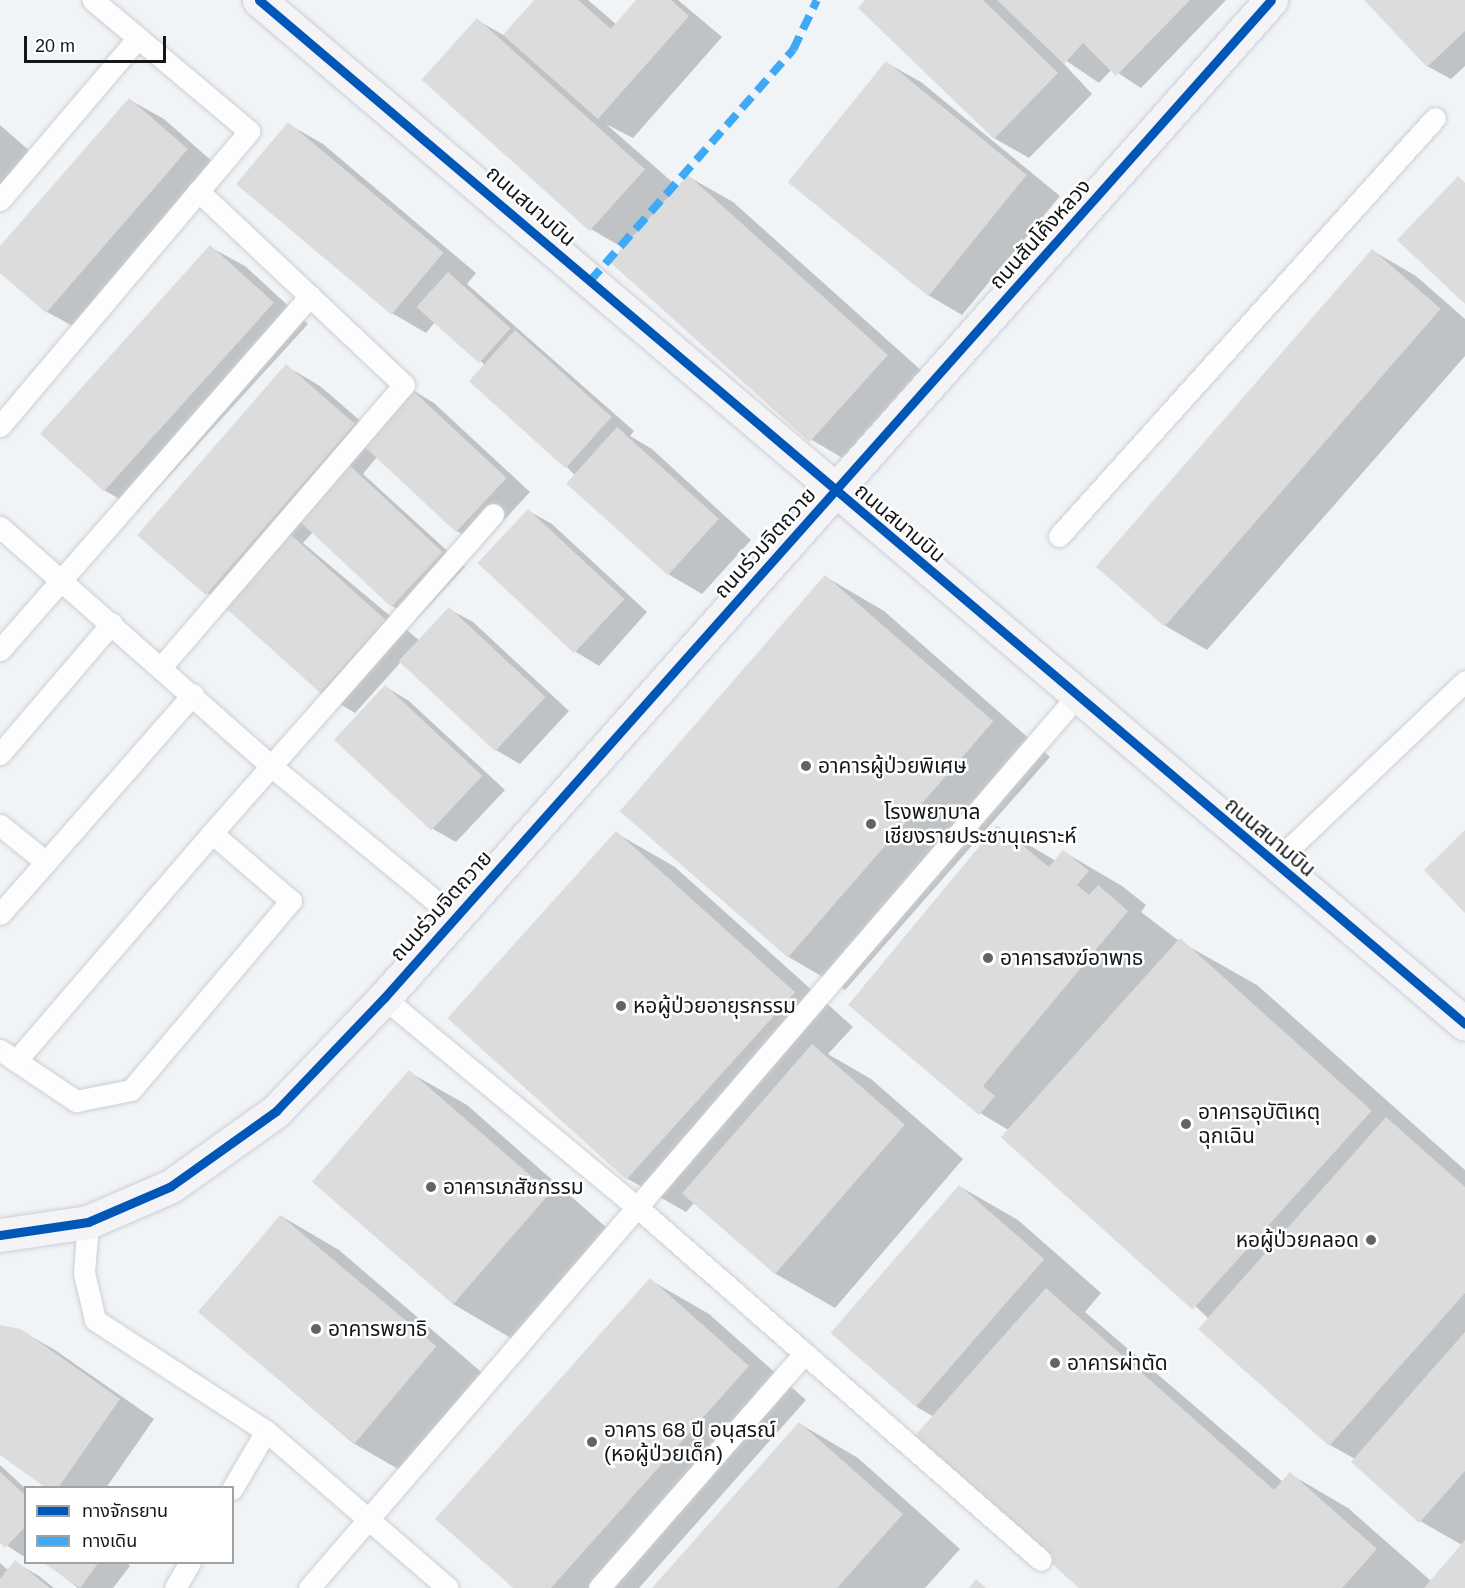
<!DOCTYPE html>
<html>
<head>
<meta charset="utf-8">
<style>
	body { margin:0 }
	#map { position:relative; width:1465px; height:1588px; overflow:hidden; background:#f1f4f7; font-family:Arial,"Noto Sans Thai",sans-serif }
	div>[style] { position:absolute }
	.shadow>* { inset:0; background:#0003 }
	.building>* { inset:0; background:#dcdcdd; transform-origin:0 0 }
	.roads { filter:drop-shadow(0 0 2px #cdcfd2) drop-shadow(0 0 2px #cdcfd2) }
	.lane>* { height:21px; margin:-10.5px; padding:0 10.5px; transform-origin:10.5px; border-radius:10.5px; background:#fdfdfe }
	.secondary>* { height:33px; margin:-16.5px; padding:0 16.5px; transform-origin:16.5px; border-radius:16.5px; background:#f4f3f6 }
	.quiet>* { height:8px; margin-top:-4px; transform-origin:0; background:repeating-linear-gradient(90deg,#3fa9f5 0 15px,transparent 0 23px) }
	.cycleway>* { height:9px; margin:-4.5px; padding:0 4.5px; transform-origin:4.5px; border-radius:4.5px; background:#0057b8 }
	.dots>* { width:16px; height:16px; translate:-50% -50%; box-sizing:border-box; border:3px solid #fff; border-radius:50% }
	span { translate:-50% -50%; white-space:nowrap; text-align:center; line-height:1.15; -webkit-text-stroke:5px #fff; paint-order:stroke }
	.street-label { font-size:21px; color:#141618 }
	.poi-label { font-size:21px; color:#141618 }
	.left { translate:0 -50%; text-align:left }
	.right { translate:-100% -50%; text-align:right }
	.legend { position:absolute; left:24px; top:1486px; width:210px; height:78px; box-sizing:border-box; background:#fff; border:2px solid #a1a2a3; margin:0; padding:8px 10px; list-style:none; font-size:18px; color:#141618 }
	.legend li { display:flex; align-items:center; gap:12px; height:30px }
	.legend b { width:30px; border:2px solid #a1a2a3 }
	.scale { position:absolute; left:24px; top:36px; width:142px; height:27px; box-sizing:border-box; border:3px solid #141618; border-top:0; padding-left:8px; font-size:18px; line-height:21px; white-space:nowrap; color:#141618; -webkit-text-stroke:4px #fff; paint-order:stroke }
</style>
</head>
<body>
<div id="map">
	<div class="shadow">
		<div style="clip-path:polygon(536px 0,588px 0,617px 25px,638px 0,678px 0,722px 37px,633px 138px,606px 124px,679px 188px,689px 177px,733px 202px,932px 380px,856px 466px,812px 440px,625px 249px,591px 229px,477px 20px,505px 36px)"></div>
		<div style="clip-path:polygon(867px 0,1226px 0,1141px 88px,1112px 69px,1099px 83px,1052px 51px,1092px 94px,1029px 158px,994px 138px)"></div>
		<div style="clip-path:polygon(1366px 0,1465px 0,1465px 66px,1451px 79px,1427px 66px)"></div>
		<div style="clip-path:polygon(887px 63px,921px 82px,1060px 196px,962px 315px,928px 295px,790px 181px)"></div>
		<div style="clip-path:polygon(130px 100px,164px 119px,222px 170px,82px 331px,47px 312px,0 271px,0 249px)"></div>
		<div style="clip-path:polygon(288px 124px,323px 144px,476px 273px,467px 284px,634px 431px,630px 436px,652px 449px,751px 540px,702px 594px,668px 574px,567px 467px,485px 365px,435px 322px,426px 333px,392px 313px)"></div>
		<div style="clip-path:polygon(0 125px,39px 159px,0 204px)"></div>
		<div style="clip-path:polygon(210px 247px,245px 266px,308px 324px,138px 510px,104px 490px)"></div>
		<div style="clip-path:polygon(1373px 251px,1416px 276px,1465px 319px,1465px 356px,1207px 650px,1164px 625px)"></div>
		<div style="clip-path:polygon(286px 366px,320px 386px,372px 431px,411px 389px,434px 403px,530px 492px,481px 545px,457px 531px,377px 457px,363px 474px,465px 567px,416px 620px,392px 606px,313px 532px,303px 543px,420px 641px,449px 609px,473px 622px,569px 711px,520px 764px,496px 750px,401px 662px,355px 713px,321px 693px,227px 605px,207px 593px)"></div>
		<div style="clip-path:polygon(529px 511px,552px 524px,647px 612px,599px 666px,576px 652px)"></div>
		<div style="clip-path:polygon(826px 577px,884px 611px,1050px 757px,845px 990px,787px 956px)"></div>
		<div style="clip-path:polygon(386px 687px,409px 701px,505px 790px,456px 842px,433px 829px)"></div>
		<div style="clip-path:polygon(998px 827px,1056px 861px,1064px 852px,1122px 886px,1146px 905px,1141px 912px,1179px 941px,1257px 985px,1465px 1170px,1465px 1588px,1082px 1588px,934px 1417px,915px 1406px,959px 1186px,1018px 1220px,1101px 1293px,1085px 1312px,1283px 1482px,1290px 1474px,1348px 1508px,1431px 1581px,1462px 1545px,1420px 1521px,1355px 1459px,1330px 1445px,1209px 1319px,1010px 1131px,980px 1113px)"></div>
		<div style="clip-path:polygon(616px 833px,675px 867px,853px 1027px,828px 1054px,871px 1079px,963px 1159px,835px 1308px,776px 1274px,694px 1203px,686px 1212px,628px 1179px)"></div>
		<div style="clip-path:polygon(409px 1072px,467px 1105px,607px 1228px,511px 1338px,453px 1304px)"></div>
		<div style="clip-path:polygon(281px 1216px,339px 1250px,493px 1382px,412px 1477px,353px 1443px,199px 1311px)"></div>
		<div style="clip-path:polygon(650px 1280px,709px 1314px,806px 1400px,639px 1588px,515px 1588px)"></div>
		<div style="clip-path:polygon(0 1327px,20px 1330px,55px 1350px,154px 1419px,106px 1488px,49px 1488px,0 1454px)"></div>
		<div style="clip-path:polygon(800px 1424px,858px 1458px,960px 1549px,925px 1588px,654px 1588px)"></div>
		<div style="clip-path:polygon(0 1465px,26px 1489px,26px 1558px,0 1541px)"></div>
		<div style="clip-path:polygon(15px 1562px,39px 1576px,54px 1588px,0 1588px,0 1563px,9px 1571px)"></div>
		<div style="clip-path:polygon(45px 1562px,126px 1562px,130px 1566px,113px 1588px,78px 1588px)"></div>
	</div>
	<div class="building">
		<div style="clip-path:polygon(534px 0,578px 0,611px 29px,636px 0,671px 0,689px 16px,598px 119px,503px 35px)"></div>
		<div style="clip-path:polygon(865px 0,983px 0,1058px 73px,994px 139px,858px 8px)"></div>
		<div style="clip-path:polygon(997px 0,1190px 0,1116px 76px,1083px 43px,1064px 64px)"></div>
		<div style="clip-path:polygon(1364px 0,1465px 0,1465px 31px,1427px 67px)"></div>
		<div style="left:477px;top:18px;width:226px;height:83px;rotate:42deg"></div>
		<div style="left:886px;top:61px;width:181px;height:156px;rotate:39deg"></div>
		<div style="clip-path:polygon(129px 98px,188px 149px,46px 313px,0 273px,0 246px)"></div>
		<div style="left:288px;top:122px;width:203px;height:81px;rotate:40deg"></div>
		<div style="left:688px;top:175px;width:269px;height:117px;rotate:42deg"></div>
		<div style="clip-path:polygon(1458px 176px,1465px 183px,1465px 304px,1397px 240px)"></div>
		<div style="left:210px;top:245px;width:86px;height:254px;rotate:42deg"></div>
		<div style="left:1372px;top:249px;width:91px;height:421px;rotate:41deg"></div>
		<div style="left:448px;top:272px;width:84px;height:47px;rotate:42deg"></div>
		<div style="left:515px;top:330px;width:130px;height:69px;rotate:42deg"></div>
		<div style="left:286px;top:364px;width:91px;height:227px;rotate:41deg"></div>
		<div style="left:410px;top:388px;width:132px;height:74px;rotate:43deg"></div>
		<div style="left:617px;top:427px;width:137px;height:76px;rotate:42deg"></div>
		<div style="left:346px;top:462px;width:132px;height:75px;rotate:43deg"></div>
		<div style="left:528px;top:509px;width:132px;height:74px;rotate:43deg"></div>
		<div style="left:289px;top:533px;width:130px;height:98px;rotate:42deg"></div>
		<div style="left:825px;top:575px;width:223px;height:313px;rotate:41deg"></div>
		<div style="left:449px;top:607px;width:132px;height:74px;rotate:43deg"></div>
		<div style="left:385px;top:685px;width:133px;height:75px;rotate:43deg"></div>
		<div style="clip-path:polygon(997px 825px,1049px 867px,1063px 850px,1089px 871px,1077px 885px,1089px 895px,1098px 885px,1128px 911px,983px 1086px,995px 1096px,979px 1115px,848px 1005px)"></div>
		<div style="clip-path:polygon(1465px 830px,1465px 913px,1424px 870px)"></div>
		<div style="left:616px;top:831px;width:241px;height:252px;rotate:42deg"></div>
		<div style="left:1180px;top:938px;width:258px;height:268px;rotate:42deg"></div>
		<div style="left:812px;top:1044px;width:123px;height:198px;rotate:41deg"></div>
		<div style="left:409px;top:1070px;width:187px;height:148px;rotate:41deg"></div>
		<div style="clip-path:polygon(1386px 1117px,1465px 1187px,1465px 1293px,1329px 1446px,1198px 1329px)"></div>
		<div style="left:959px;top:1185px;width:113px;height:196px;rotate:41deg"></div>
		<div style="left:280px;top:1215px;width:204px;height:127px;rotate:40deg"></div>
		<div style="clip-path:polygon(650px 1278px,749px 1366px,551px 1588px,513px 1588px,435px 1519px)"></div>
		<div style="clip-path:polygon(1046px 1288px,1274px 1490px,1290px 1472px,1377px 1549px,1342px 1588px,1079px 1588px,912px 1439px)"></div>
		<div style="clip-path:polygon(0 1325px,21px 1329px,120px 1399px,58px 1488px,46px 1488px,0 1455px)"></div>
		<div style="clip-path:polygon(1465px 1332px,1465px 1471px,1419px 1523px,1351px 1462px)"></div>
		<div style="clip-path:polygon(799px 1422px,903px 1514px,837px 1588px,652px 1588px)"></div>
		<div style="clip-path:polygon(0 1472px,26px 1496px,26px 1526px,5px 1548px,0 1543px)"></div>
		<div style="clip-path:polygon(1465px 1540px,1465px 1588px,1424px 1588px)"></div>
		<div style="clip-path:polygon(15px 1560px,50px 1588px,0 1588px,0 1579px)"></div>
		<div style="clip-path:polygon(42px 1562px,99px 1562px,80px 1588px)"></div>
		<div style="clip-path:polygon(976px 1579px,986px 1588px,969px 1588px)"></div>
	</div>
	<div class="roads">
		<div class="lane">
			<div style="left:0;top:200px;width:213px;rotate:-49.6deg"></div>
			<div style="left:0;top:426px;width:386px;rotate:-49.8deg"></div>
			<div style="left:249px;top:131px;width:204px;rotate:-140deg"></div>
			<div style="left:0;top:527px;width:361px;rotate:41.4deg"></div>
			<div style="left:271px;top:766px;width:238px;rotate:39.4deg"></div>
			<div style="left:1059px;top:536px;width:562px;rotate:-48.03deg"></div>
			<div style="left:0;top:650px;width:471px;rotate:-48.8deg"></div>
			<div style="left:162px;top:666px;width:371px;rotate:-49.3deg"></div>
			<div style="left:404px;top:385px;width:283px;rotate:-136.7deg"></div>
			<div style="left:0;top:754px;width:172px;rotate:-49.5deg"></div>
			<div style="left:0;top:825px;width:59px;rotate:38.8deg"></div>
			<div style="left:46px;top:862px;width:69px;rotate:131.5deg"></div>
			<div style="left:46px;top:862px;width:223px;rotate:-48.8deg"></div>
			<div style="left:1273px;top:864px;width:265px;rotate:-43.6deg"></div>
			<div style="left:384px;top:998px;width:328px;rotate:39.6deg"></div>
			<div style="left:637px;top:1207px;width:536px;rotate:41.15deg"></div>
			<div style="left:0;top:1050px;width:92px;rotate:33.9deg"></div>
			<div style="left:76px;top:1101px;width:56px;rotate:-11.3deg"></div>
			<div style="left:131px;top:1090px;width:248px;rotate:-49.8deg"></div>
			<div style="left:291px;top:901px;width:104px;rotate:-139.3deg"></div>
			<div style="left:212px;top:833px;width:425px;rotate:-48.6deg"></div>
			<div style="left:16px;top:1061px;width:301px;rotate:-49.3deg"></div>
			<div style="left:88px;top:1222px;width:51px;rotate:94.5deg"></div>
			<div style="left:84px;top:1273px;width:48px;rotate:76.8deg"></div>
			<div style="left:95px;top:1320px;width:204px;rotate:33deg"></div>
			<div style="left:266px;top:1431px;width:240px;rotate:40.8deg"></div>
			<div style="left:232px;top:1489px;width:67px;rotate:-59.6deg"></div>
			<div style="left:175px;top:1588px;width:30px;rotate:-60deg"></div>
			<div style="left:309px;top:1588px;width:1177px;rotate:-49.27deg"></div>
			<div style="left:599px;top:1588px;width:311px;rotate:-48.8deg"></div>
		</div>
		<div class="secondary">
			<div style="left:259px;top:0;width:1582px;rotate:40.33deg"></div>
			<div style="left:0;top:1235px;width:89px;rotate:-8.4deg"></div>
			<div style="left:88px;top:1222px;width:90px;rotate:-23.4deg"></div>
			<div style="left:171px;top:1186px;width:129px;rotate:-35.5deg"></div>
			<div style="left:276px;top:1111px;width:156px;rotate:-46.3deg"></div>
			<div style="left:384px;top:998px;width:1335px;rotate:-48.37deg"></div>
		</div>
	</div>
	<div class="quiet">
		<div style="left:590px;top:281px;width:308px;rotate:-48.7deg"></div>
		<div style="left:793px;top:50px;width:55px;rotate:-64.4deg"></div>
	</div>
	<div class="cycleway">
		<div style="left:259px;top:0;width:1582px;rotate:40.33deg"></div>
		<div style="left:0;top:1235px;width:89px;rotate:-8.4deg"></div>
		<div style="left:88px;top:1222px;width:90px;rotate:-23.4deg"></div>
		<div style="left:171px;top:1186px;width:129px;rotate:-35.5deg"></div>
		<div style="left:276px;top:1111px;width:156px;rotate:-46.3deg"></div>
		<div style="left:384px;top:998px;width:1335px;rotate:-48.37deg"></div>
	</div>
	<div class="dots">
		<div style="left:806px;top:766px;background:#616466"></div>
		<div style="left:871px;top:824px;background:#616466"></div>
		<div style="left:988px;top:958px;background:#616466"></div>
		<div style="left:621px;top:1006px;background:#616466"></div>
		<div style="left:1186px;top:1124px;background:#616466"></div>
		<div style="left:431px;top:1187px;background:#616466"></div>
		<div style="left:1371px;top:1240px;background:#616466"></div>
		<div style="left:316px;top:1329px;background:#616466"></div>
		<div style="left:1055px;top:1363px;background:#616466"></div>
		<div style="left:592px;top:1442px;background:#616466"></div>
	</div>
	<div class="street-label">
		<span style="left:531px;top:206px;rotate:41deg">ถนนสนามบิน</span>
		<span style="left:1040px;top:234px;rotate:-48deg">ถนนสันโค้งหลวง</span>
		<span style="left:900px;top:523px;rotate:40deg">ถนนสนามบิน</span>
		<span style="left:765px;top:543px;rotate:-48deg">ถนนร่วมจิตถวาย</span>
		<span style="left:1270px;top:837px;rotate:40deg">ถนนสนามบิน</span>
		<span style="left:441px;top:906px;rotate:-48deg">ถนนร่วมจิตถวาย</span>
	</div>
	<div class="poi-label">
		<span class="left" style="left:818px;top:766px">อาคารผู้ป่วยพิเศษ</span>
		<span class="left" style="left:884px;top:824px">โรงพยาบาล<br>เชียงรายประชานุเคราะห์</span>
		<span class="left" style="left:1000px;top:958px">อาคารสงฆ์อาพาธ</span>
		<span class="left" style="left:633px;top:1006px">หอผู้ป่วยอายุรกรรม</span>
		<span class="left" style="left:1198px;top:1124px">อาคารอุบัติเหตุ<br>ฉุกเฉิน</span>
		<span class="left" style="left:443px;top:1187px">อาคารเภสัชกรรม</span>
		<span class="right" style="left:1359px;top:1240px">หอผู้ป่วยคลอด</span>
		<span class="left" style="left:328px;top:1329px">อาคารพยาธิ</span>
		<span class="left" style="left:1067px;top:1363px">อาคารผ่าตัด</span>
		<span class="left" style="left:604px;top:1442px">อาคาร 68 ปี อนุสรณ์<br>(หอผู้ป่วยเด็ก)</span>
	</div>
	<ul class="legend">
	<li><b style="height:8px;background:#0057b8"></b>ทางจักรยาน</li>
	<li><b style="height:8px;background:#3fa9f5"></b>ทางเดิน</li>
	</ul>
	<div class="scale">20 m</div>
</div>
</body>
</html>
